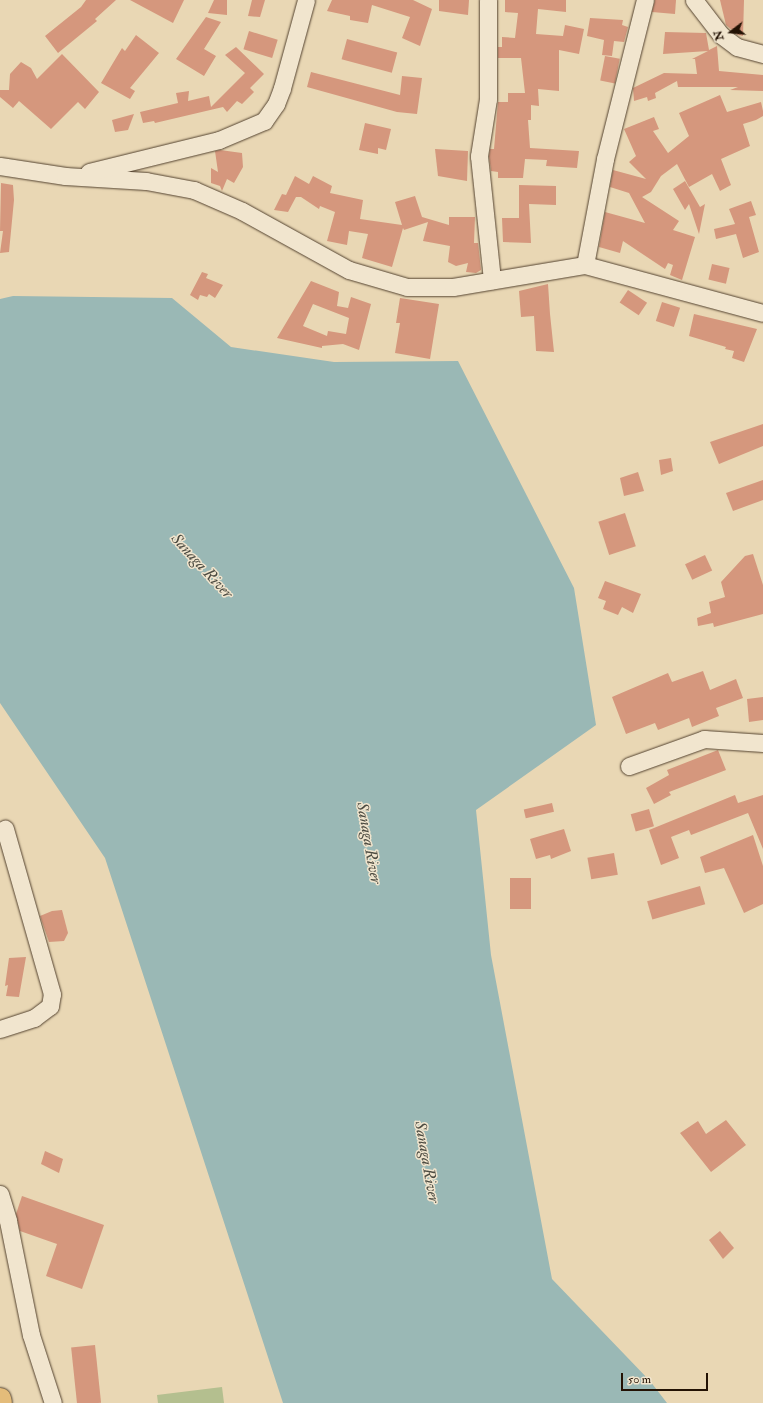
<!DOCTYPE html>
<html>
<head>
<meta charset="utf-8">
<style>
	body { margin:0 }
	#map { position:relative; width:763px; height:1403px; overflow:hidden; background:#e9d7b4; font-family:"IM FELL Double Pica",serif }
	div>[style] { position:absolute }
	.green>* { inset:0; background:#b4bf8f }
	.water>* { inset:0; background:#9ab8b5 }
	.building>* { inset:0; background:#d5977d; transform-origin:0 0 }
	.roads { filter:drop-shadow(0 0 1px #544330) drop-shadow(0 0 1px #544330) }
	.minor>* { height:17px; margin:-8.5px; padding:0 8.5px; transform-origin:8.5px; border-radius:8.5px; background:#f1e5ce }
	.highway>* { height:22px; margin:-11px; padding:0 11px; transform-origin:11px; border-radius:11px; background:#e4bc7a }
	span { translate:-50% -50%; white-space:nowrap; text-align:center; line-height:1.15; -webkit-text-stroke:3px #f1e5ce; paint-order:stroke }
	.water-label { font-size:16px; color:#4d4c42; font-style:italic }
	.north { position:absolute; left:711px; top:12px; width:40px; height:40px; -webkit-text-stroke:3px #f1e5ce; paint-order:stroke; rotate:254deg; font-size:11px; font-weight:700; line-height:16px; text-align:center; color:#231204 }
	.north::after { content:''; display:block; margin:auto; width:14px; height:18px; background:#231204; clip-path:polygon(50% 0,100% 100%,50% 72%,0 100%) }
	.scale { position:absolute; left:621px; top:1373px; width:87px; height:18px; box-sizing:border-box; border:2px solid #231204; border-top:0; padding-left:5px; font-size:12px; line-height:14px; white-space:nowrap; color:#231204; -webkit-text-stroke:3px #f1e5ce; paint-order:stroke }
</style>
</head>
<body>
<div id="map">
	<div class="green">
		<div style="clip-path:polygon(222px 1387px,224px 1403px,158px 1403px,157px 1395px)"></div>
	</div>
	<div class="water">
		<div style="clip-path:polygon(13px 296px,172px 298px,231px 347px,334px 362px,458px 361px,574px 588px,596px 725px,476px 810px,491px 955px,552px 1279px,650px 1381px,667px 1403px,283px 1403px,105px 858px,0 703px,0 299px)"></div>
	</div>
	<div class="building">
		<div style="clip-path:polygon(86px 0,116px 0,95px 19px,97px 21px,58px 53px,45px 36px,81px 7px)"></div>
		<div style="clip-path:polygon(130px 0,184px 0,173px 23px)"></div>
		<div style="clip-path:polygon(214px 0,227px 0,227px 15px,208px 13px)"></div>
		<div style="clip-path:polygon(252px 0,265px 0,260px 17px,248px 16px)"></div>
		<div style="clip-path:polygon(332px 0,413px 0,432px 9px,420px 46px,402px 38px,410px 17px,372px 5px,368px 23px,350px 20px,350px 16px,327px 11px)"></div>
		<div style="clip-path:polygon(439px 0,469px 0,468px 15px,439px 11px)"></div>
		<div style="clip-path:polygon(505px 0,566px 0,566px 12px,538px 9px,536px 34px,563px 36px,565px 25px,584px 29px,579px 54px,559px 50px,559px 91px,538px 89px,539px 106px,531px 105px,531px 120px,528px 120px,530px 148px,579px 151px,577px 168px,546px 166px,547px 160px,525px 159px,523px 178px,498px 178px,498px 172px,491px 171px,489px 156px,490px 149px,494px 149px,498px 102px,508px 102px,508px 93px,525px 93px,521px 58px,498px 58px,498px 47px,502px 47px,502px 37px,515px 38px,518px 13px,505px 12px)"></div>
		<div style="clip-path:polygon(655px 0,676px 0,675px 14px,652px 12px)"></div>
		<div style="clip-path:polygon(720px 0,744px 0,743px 36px,738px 35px,726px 25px)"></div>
		<div style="clip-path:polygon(206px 17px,221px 22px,204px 49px,216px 56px,204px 76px,176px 59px)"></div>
		<div style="clip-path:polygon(590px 18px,623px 20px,622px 25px,628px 27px,624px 42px,614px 41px,612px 56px,602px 55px,604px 40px,587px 36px)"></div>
		<div style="left:249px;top:31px;width:30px;height:19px;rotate:17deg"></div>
		<div style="clip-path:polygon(665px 32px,706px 33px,709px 50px,717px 46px,719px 71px,763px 75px,763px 91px,730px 90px,738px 87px,678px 87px,677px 81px,655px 93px,656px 98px,648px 101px,647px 97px,634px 101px,633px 88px,664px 73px,697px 74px,695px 59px,692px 59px,708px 51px,663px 54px)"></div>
		<div style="clip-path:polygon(136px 35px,159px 53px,130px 88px,135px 91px,130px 99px,101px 83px,122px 48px,125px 51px)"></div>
		<div style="left:347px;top:39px;width:52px;height:21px;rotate:15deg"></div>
		<div style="clip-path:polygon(236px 47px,264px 74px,250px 88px,254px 92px,242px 104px,237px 101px,227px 112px,223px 107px,155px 123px,154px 121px,143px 123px,140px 112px,178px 103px,176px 93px,189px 91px,188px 101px,209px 96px,211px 107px,245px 73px,225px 55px)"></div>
		<div style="clip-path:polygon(62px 54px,99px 92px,85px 109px,78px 102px,51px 129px,19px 101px,13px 108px,0 97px,0 90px,9px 90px,10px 74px,21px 62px,31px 68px,37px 79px)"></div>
		<div style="left:605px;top:56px;width:15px;height:25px;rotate:11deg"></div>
		<div style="clip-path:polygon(311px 72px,400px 95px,402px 76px,422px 78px,417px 114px,397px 112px,307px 87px)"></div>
		<div style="clip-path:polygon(720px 95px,727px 112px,761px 102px,763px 111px,763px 116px,756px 120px,743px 124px,750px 146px,721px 159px,731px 185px,720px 191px,712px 174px,689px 187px,677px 164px,661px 176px,651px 192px,642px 197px,679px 221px,673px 230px,695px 237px,682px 280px,670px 275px,673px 265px,668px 263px,665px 269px,623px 241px,620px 253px,599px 247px,605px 212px,645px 223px,629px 193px,610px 187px,613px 170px,646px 179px,629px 162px,636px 156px,624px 129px,654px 117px,659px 129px,653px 131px,668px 153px,689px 136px,679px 113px)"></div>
		<div style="clip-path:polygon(134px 114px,128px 130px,115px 132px,112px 120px)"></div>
		<div style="clip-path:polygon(365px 123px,391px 129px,386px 150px,378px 148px,378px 154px,359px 150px)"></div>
		<div style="clip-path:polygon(435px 149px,468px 151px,467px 181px,438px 176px)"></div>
		<div style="clip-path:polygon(220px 150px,242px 153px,243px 167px,234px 183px,227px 179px,222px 191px,220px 186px,211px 183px,211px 168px,218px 172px,215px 151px)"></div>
		<div style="clip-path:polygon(295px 176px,309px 184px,313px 176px,332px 186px,330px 193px,363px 200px,360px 219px,402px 225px,395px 202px,415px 196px,422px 217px,449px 225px,449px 217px,475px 217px,474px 243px,478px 243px,481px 270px,476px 273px,466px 272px,468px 263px,456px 266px,448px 262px,450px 246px,423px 241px,428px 222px,404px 230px,403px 228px,392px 267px,362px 258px,368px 234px,349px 231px,347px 245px,327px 241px,335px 212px,320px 206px,319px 209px,301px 197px,296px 197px,288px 212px,274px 210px,282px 194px,286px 195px)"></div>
		<div style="clip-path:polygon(685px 181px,700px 207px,705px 204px,699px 234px,689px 204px,685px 210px,673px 189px)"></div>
		<div style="clip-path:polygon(1px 183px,13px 185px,14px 200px,9px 252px,0 253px,3px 231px,0 231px)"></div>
		<div style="clip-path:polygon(519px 185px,556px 186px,556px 205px,529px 204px,531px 243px,503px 242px,502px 218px,519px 218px)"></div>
		<div style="clip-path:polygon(751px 201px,756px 215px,749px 217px,759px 252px,743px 258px,736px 234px,716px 239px,714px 229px,735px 224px,729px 209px)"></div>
		<div style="left:712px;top:264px;width:18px;height:16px;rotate:13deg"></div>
		<div style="clip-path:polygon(202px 272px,208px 274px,206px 278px,223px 285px,215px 298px,209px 294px,207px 297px,200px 295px,198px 300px,190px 295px)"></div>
		<div style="clip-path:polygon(evenodd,311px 281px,339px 292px,337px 306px,348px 308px,351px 297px,371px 304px,359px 350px,343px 344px,322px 346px,322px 348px,277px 338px,311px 281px,313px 304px,349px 318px,346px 334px,328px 331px,327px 336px,303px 326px,313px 304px)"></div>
		<div style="clip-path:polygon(548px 284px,550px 314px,554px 352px,536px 351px,534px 316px,521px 317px,519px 291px)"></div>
		<div style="left:628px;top:290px;width:23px;height:15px;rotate:34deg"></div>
		<div style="clip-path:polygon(400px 298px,439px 304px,430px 359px,395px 353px,400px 323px,396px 323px)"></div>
		<div style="left:662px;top:302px;width:19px;height:20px;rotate:18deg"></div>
		<div style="clip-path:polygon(694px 314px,757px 329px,744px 362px,732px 358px,734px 351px,725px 349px,726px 347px,689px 336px)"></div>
		<div style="clip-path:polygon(763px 424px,763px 446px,719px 464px,710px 442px)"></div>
		<div style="clip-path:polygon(671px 458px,673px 471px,661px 475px,659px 460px)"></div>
		<div style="clip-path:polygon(638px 472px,644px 491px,624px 496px,620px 478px)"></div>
		<div style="clip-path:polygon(763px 480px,763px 500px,733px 511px,726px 493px)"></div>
		<div style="left:625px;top:513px;width:35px;height:28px;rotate:72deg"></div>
		<div style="clip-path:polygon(753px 554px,763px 585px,763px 614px,714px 627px,713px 623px,698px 626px,697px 618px,711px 613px,709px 602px,725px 597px,721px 582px,745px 556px)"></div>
		<div style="left:705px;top:555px;width:17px;height:22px;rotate:65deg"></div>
		<div style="clip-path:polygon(605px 581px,641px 594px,633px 613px,622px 607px,618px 615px,603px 609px,606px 601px,598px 598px)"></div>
		<div style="clip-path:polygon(703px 671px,710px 690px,736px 679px,743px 698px,716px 708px,719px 716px,692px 727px,689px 718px,658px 730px,655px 723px,626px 734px,612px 697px,668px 673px,672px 682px)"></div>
		<div style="clip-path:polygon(763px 697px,763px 720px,749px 722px,747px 699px)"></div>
		<div style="clip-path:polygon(718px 750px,726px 770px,669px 792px,671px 795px,654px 804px,646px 788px,669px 775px,667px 770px)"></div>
		<div style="clip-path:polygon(735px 795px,738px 803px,763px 795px,763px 849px,748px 813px,691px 835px,689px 830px,671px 837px,679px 858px,661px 865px,649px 830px)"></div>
		<div style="left:552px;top:803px;width:9px;height:29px;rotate:77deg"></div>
		<div style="left:649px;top:809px;width:18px;height:19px;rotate:74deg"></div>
		<div style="clip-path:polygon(564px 829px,571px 851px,551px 859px,550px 855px,536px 859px,530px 839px)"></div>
		<div style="clip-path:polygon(753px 835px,763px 866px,763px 904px,744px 913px,724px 868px,705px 873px,700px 857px)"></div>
		<div style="left:614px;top:853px;width:22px;height:27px;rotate:80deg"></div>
		<div style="left:510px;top:878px;width:21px;height:31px"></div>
		<div style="left:700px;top:886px;width:19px;height:55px;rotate:74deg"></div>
		<div style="clip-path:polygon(62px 910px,68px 933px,64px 941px,49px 942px,40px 916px,52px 911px)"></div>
		<div style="clip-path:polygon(26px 957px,19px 997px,6px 996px,8px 985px,5px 986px,9px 958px)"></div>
		<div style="clip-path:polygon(726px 1120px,746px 1145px,711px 1172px,680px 1133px,698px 1121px,706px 1134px)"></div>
		<div style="clip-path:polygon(45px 1151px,63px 1159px,59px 1173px,41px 1164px)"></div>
		<div style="clip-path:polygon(22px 1196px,104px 1225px,82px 1289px,46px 1276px,57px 1244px,20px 1231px,16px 1214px)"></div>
		<div style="clip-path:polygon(720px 1231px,734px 1248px,723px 1259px,709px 1240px)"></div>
		<div style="left:95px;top:1345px;width:58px;height:24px;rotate:84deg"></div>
	</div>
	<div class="roads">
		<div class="minor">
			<div style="left:488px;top:0;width:99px;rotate:90deg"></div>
			<div style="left:488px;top:99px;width:58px;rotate:99deg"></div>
			<div style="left:479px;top:156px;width:125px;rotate:84deg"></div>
			<div style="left:694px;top:0;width:44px;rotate:52.4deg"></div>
			<div style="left:721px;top:35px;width:20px;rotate:37deg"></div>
			<div style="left:737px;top:47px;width:27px;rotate:15deg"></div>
			<div style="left:0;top:166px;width:66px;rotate:8.7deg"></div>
			<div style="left:65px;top:176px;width:81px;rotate:3.5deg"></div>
			<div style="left:146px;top:181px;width:49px;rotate:10.6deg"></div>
			<div style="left:194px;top:190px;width:52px;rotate:23.6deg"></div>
			<div style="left:242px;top:211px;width:122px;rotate:28.9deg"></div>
			<div style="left:349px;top:270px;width:60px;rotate:16.3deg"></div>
			<div style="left:407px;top:287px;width:46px"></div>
			<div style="left:453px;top:287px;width:134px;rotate:-9.5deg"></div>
			<div style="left:585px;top:265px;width:184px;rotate:15.1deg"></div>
			<div style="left:89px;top:172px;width:134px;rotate:-13.8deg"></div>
			<div style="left:219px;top:140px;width:49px;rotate:-22.9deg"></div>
			<div style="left:264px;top:121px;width:21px;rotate:-55deg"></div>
			<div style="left:276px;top:104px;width:17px;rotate:-69deg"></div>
			<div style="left:282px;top:88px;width:91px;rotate:-74.7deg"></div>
			<div style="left:585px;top:265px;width:108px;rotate:-79.3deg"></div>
			<div style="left:605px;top:159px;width:164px;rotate:-75.9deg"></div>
			<div style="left:629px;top:766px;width:80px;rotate:-19.8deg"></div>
			<div style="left:704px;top:739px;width:59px;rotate:3.9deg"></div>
			<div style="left:0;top:1029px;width:36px;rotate:-18deg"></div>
			<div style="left:34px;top:1018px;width:20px;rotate:-37deg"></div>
			<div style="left:50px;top:1006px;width:12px;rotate:-81deg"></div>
			<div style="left:52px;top:994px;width:172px;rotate:-105.9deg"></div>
			<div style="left:0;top:1194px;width:28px;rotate:73deg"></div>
			<div style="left:8px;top:1221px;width:116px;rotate:78.6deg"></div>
			<div style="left:31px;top:1335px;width:71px;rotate:72.1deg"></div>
		</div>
		<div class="highway">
			<div style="left:0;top:1399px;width:4px;rotate:76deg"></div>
		</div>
	</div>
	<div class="water-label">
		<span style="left:202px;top:566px;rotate:47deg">Sanaga River</span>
		<span style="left:369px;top:843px;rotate:80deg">Sanaga River</span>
		<span style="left:427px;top:1162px;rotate:80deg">Sanaga River</span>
	</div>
	<div class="north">N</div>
	<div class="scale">50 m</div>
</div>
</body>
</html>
